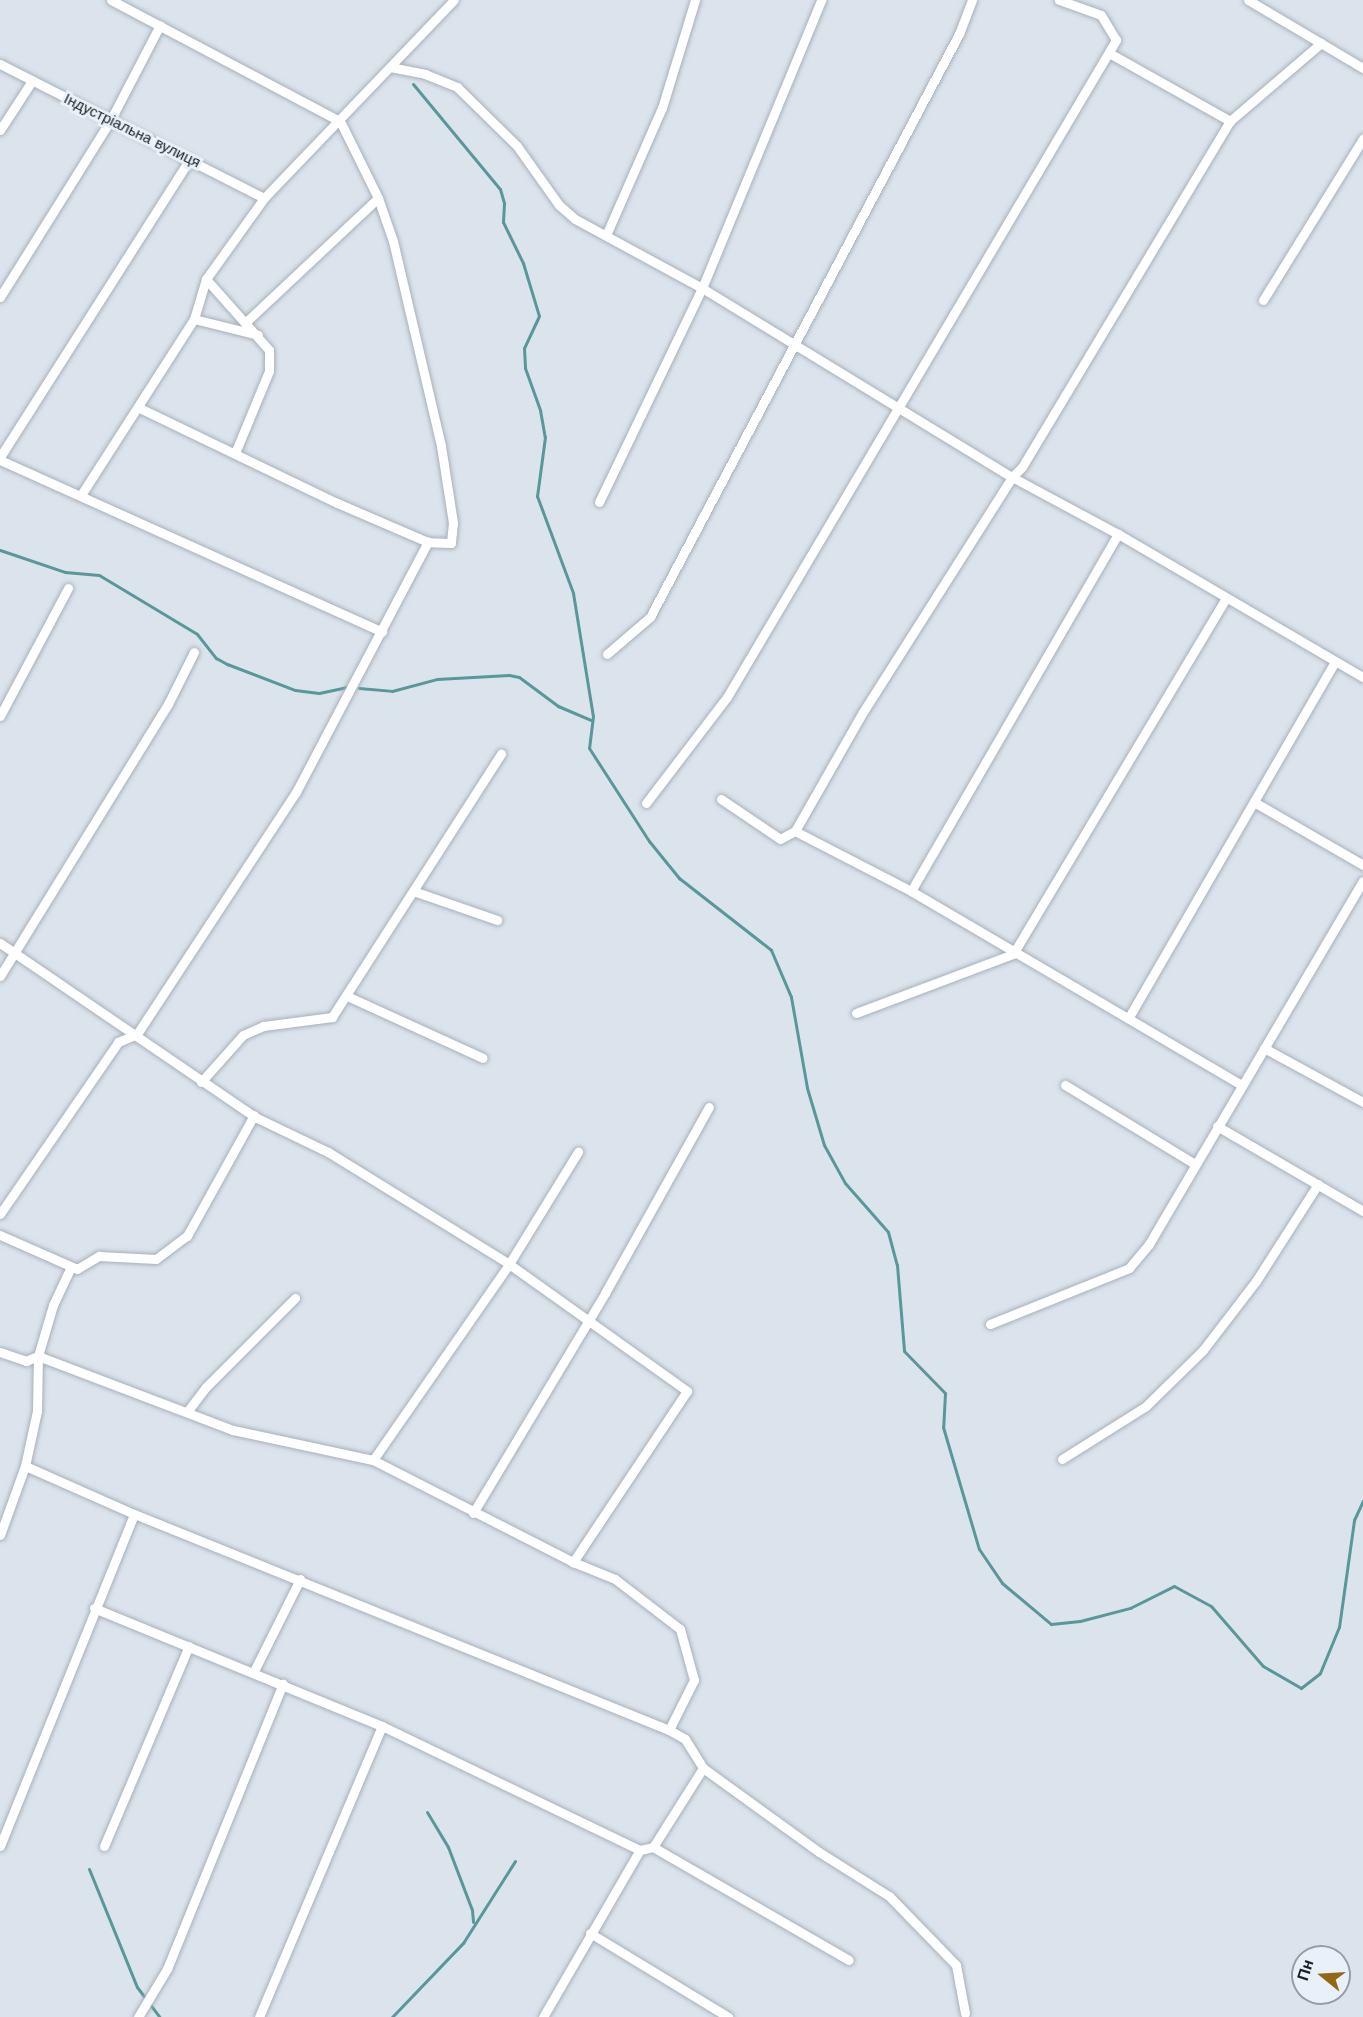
<!DOCTYPE html>
<html>
<head>
<meta charset="utf-8">
<style>
	body { margin:0 }
	#map { position:relative; width:1363px; height:2017px; overflow:hidden; background:#dbe4ed; font-family:"Work Sans",sans-serif }
	div>[style] { position:absolute }
	.stream>* { height:3px; margin:-1.5px; padding:0 1.5px; transform-origin:1.5px; border-radius:1.5px; background:#59979b }
	.roads { filter:drop-shadow(0 0 2px #a8b0b9) drop-shadow(0 0 2px #a8b0b9) }
	.minor>* { height:9px; margin:-4.5px; padding:0 4.5px; transform-origin:4.5px; border-radius:4.5px; background:#fff }
	span { translate:-50% -50%; white-space:nowrap; text-align:center; line-height:1.15; -webkit-text-stroke:6px #e8f1fa; paint-order:stroke }
	.street-label { font-size:15px; color:#1c1f22 }
	.north { position:absolute; left:1291px; top:1945px; width:60px; height:60px; box-sizing:border-box; background:#e8f1fa; border:2px solid #969da4; border-radius:50%; rotate:288deg; font-size:16px; font-weight:700; line-height:24px; text-align:center; color:#1c1f22 }
	.north::after { content:''; display:block; margin:auto; width:21px; height:27px; background:#926912; clip-path:polygon(50% 0,100% 100%,50% 72%,0 100%) }
</style>
</head>
<body>
<div id="map">
	<div class="stream">
		<div style="left:413px;top:84px;width:136px;rotate:50.4deg"></div>
		<div style="left:500px;top:189px;width:15px;rotate:74deg"></div>
		<div style="left:504px;top:203px;width:19px;rotate:93deg"></div>
		<div style="left:503px;top:222px;width:46px;rotate:64deg"></div>
		<div style="left:523px;top:263px;width:55px;rotate:73.2deg"></div>
		<div style="left:539px;top:316px;width:35px;rotate:115deg"></div>
		<div style="left:524px;top:348px;width:20px;rotate:87deg"></div>
		<div style="left:525px;top:368px;width:45px;rotate:70.3deg"></div>
		<div style="left:540px;top:410px;width:27px;rotate:80deg"></div>
		<div style="left:545px;top:437px;width:60px;rotate:97.7deg"></div>
		<div style="left:537px;top:496px;width:103px;rotate:69.6deg"></div>
		<div style="left:573px;top:593px;width:125px;rotate:80.8deg"></div>
		<div style="left:593px;top:716px;width:32px;rotate:97deg"></div>
		<div style="left:589px;top:748px;width:111px;rotate:57.2deg"></div>
		<div style="left:649px;top:841px;width:48px;rotate:51deg"></div>
		<div style="left:679px;top:878px;width:117px;rotate:38deg"></div>
		<div style="left:771px;top:950px;width:51px;rotate:66.9deg"></div>
		<div style="left:791px;top:997px;width:92px;rotate:80deg"></div>
		<div style="left:807px;top:1088px;width:59px;rotate:73.4deg"></div>
		<div style="left:824px;top:1145px;width:43px;rotate:61.1deg"></div>
		<div style="left:845px;top:1183px;width:65px;rotate:48.7deg"></div>
		<div style="left:888px;top:1232px;width:34px;rotate:75deg"></div>
		<div style="left:897px;top:1265px;width:86px;rotate:85.3deg"></div>
		<div style="left:904px;top:1351px;width:59px;rotate:45.7deg"></div>
		<div style="left:945px;top:1393px;width:34px;rotate:93deg"></div>
		<div style="left:943px;top:1427px;width:127px;rotate:73.6deg"></div>
		<div style="left:979px;top:1549px;width:41px;rotate:55.9deg"></div>
		<div style="left:1002px;top:1583px;width:64px;rotate:39.9deg"></div>
		<div style="left:1051px;top:1624px;width:29px;rotate:-6deg"></div>
		<div style="left:1080px;top:1621px;width:52px;rotate:-14.6deg"></div>
		<div style="left:1130px;top:1608px;width:49px;rotate:-26.6deg"></div>
		<div style="left:1174px;top:1586px;width:42px;rotate:28.4deg"></div>
		<div style="left:1211px;top:1606px;width:79px;rotate:49.1deg"></div>
		<div style="left:1263px;top:1666px;width:44px;rotate:30.1deg"></div>
		<div style="left:1301px;top:1688px;width:24px;rotate:-38deg"></div>
		<div style="left:1320px;top:1673px;width:50px;rotate:-67.6deg"></div>
		<div style="left:1339px;top:1627px;width:108px;rotate:-82deg"></div>
		<div style="left:1354px;top:1520px;width:21px;rotate:-65deg"></div>
		<div style="left:0;top:550px;width:69px;rotate:18.7deg"></div>
		<div style="left:65px;top:572px;width:34px;rotate:5deg"></div>
		<div style="left:99px;top:575px;width:114px;rotate:31deg"></div>
		<div style="left:197px;top:634px;width:31px;rotate:52deg"></div>
		<div style="left:216px;top:658px;width:13px;rotate:29deg"></div>
		<div style="left:227px;top:664px;width:73px;rotate:20.9deg"></div>
		<div style="left:295px;top:690px;width:24px;rotate:7deg"></div>
		<div style="left:319px;top:693px;width:30px;rotate:-12deg"></div>
		<div style="left:359px;top:688px;width:33px;rotate:5deg"></div>
		<div style="left:392px;top:691px;width:47px;rotate:-14.9deg"></div>
		<div style="left:437px;top:679px;width:72px;rotate:-3.2deg"></div>
		<div style="left:509px;top:675px;width:10px;rotate:11deg"></div>
		<div style="left:519px;top:677px;width:49px;rotate:36.6deg"></div>
		<div style="left:558px;top:706px;width:36px;rotate:23deg"></div>
		<div style="left:427px;top:1812px;width:41px;rotate:59deg"></div>
		<div style="left:448px;top:1847px;width:67px;rotate:69.1deg"></div>
		<div style="left:472px;top:1910px;width:12px;rotate:85deg"></div>
		<div style="left:89px;top:1869px;width:127px;rotate:67.9deg"></div>
		<div style="left:137px;top:1987px;width:38px;rotate:53deg"></div>
		<div style="left:392px;top:2017px;width:103px;rotate:-46.2deg"></div>
		<div style="left:463px;top:1943px;width:97px;rotate:-57.6deg"></div>
	</div>
	<div class="roads">
		<div class="minor">
			<div style="left:111px;top:0;width:259px;rotate:27.9deg"></div>
			<div style="left:340px;top:121px;width:86px;rotate:63.7deg"></div>
			<div style="left:378px;top:198px;width:46px;rotate:70.8deg"></div>
			<div style="left:393px;top:241px;width:211px;rotate:76.8deg"></div>
			<div style="left:441px;top:446px;width:78px;rotate:81.1deg"></div>
			<div style="left:453px;top:523px;width:20px;rotate:96deg"></div>
			<div style="left:451px;top:543px;width:23px;rotate:-178deg"></div>
			<div style="left:428px;top:542px;width:99px;rotate:-156.8deg"></div>
			<div style="left:337px;top:503px;width:219px;rotate:-154.3deg"></div>
			<div style="left:1248px;top:0;width:134px;rotate:30.6deg"></div>
			<div style="left:1109px;top:53px;width:139px;rotate:29.3deg"></div>
			<div style="left:0;top:64px;width:296px;rotate:26.9deg"></div>
			<div style="left:390px;top:67px;width:36px;rotate:11deg"></div>
			<div style="left:425px;top:74px;width:35px;rotate:22deg"></div>
			<div style="left:457px;top:87px;width:84px;rotate:44.5deg"></div>
			<div style="left:517px;top:146px;width:72px;rotate:54.6deg"></div>
			<div style="left:559px;top:205px;width:21px;rotate:41deg"></div>
			<div style="left:575px;top:219px;width:145px;rotate:28.5deg"></div>
			<div style="left:702px;top:288px;width:363px;rotate:31.4deg"></div>
			<div style="left:1012px;top:477px;width:120px;rotate:28.3deg"></div>
			<div style="left:1118px;top:534px;width:284px;rotate:30.3deg"></div>
			<div style="left:0;top:130px;width:59px;rotate:-56.9deg"></div>
			<div style="left:607px;top:233px;width:137px;rotate:-66.3deg"></div>
			<div style="left:662px;top:108px;width:113px;rotate:-73deg"></div>
			<div style="left:206px;top:279px;width:95px;rotate:48.4deg"></div>
			<div style="left:269px;top:350px;width:21px;rotate:90deg"></div>
			<div style="left:269px;top:371px;width:89px;rotate:112.5deg"></div>
			<div style="left:0;top:297px;width:208px;rotate:-58deg"></div>
			<div style="left:110px;top:121px;width:108px;rotate:-62.5deg"></div>
			<div style="left:1263px;top:300px;width:190px;rotate:-58.2deg"></div>
			<div style="left:194px;top:319px;width:66px;rotate:14deg"></div>
			<div style="left:246px;top:322px;width:181px;rotate:-43.2deg"></div>
			<div style="left:0;top:457px;width:353px;rotate:-57.5deg"></div>
			<div style="left:0;top:460px;width:419px;rotate:24.2deg"></div>
			<div style="left:81px;top:495px;width:209px;rotate:-57.3deg"></div>
			<div style="left:194px;top:319px;width:42px;rotate:-73.3deg"></div>
			<div style="left:206px;top:279px;width:100px;rotate:-54.4deg"></div>
			<div style="left:264px;top:198px;width:274px;rotate:-46.2deg"></div>
			<div style="left:599px;top:502px;width:237px;rotate:-64.3deg"></div>
			<div style="left:702px;top:288px;width:312px;rotate:-67.5deg"></div>
			<div style="left:607px;top:654px;width:57px;rotate:-40.7deg"></div>
			<div style="left:650px;top:617px;width:660px;rotate:-62.08deg"></div>
			<div style="left:959px;top:34px;width:36px;rotate:-69deg"></div>
			<div style="left:0;top:716px;width:145px;rotate:-62deg"></div>
			<div style="left:721px;top:799px;width:71px;rotate:34.1deg"></div>
			<div style="left:780px;top:839px;width:17px;rotate:-28deg"></div>
			<div style="left:795px;top:831px;width:137px;rotate:-60.3deg"></div>
			<div style="left:863px;top:712px;width:278px;rotate:-57.6deg"></div>
			<div style="left:1012px;top:477px;width:14px;rotate:-45deg"></div>
			<div style="left:1022px;top:467px;width:404px;rotate:-59deg"></div>
			<div style="left:1230px;top:121px;width:120px;rotate:-40.6deg"></div>
			<div style="left:1254px;top:802px;width:126px;rotate:30deg"></div>
			<div style="left:646px;top:803px;width:133px;rotate:-52.6deg"></div>
			<div style="left:727px;top:697px;width:764px;rotate:-59.37deg"></div>
			<div style="left:1116px;top:40px;width:29px;rotate:-121deg"></div>
			<div style="left:1101px;top:15px;width:45px;rotate:-160.3deg"></div>
			<div style="left:795px;top:831px;width:131px;rotate:27.3deg"></div>
			<div style="left:911px;top:891px;width:384px;rotate:30.4deg"></div>
			<div style="left:911px;top:891px;width:413px;rotate:-59.9deg"></div>
			<div style="left:416px;top:892px;width:86px;rotate:19.1deg"></div>
			<div style="left:0;top:943px;width:311px;rotate:34.3deg"></div>
			<div style="left:257px;top:1118px;width:79px;rotate:25.6deg"></div>
			<div style="left:328px;top:1152px;width:213px;rotate:31.7deg"></div>
			<div style="left:509px;top:1264px;width:219px;rotate:35.5deg"></div>
			<div style="left:687px;top:1391px;width:206px;rotate:123.7deg"></div>
			<div style="left:0;top:976px;width:320px;rotate:-58.3deg"></div>
			<div style="left:168px;top:704px;width:58px;rotate:-63.4deg"></div>
			<div style="left:347px;top:996px;width:149px;rotate:24.5deg"></div>
			<div style="left:856px;top:1013px;width:168px;rotate:-20.6deg"></div>
			<div style="left:1013px;top:954px;width:415px;rotate:-59.1deg"></div>
			<div style="left:1129px;top:1017px;width:410px;rotate:-59.9deg"></div>
			<div style="left:1264px;top:1048px;width:113px;rotate:28.6deg"></div>
			<div style="left:201px;top:1082px;width:63px;rotate:-48.2deg"></div>
			<div style="left:243px;top:1035px;width:22px;rotate:-24deg"></div>
			<div style="left:263px;top:1026px;width:70px;rotate:-7.4deg"></div>
			<div style="left:332px;top:1017px;width:313px;rotate:-57.3deg"></div>
			<div style="left:1065px;top:1085px;width:152px;rotate:31.3deg"></div>
			<div style="left:1217px;top:1126px;width:169px;rotate:30.2deg"></div>
			<div style="left:0;top:1214px;width:209px;rotate:-55.5deg"></div>
			<div style="left:118px;top:1042px;width:21px;rotate:-23deg"></div>
			<div style="left:137px;top:1034px;width:290px;rotate:-56.7deg"></div>
			<div style="left:296px;top:792px;width:283px;rotate:-62.2deg"></div>
			<div style="left:0;top:1235px;width:84px;rotate:23.8deg"></div>
			<div style="left:77px;top:1269px;width:26px;rotate:-31deg"></div>
			<div style="left:99px;top:1256px;width:57px;rotate:3deg"></div>
			<div style="left:156px;top:1259px;width:39px;rotate:-37deg"></div>
			<div style="left:187px;top:1236px;width:138px;rotate:-61deg"></div>
			<div style="left:990px;top:1324px;width:150px;rotate:-21.9deg"></div>
			<div style="left:1129px;top:1268px;width:31px;rotate:-50deg"></div>
			<div style="left:1149px;top:1244px;width:421px;rotate:-59.5deg"></div>
			<div style="left:0;top:1352px;width:28px;rotate:19deg"></div>
			<div style="left:26px;top:1361px;width:13px;rotate:-23deg"></div>
			<div style="left:38px;top:1356px;width:209px;rotate:20.8deg"></div>
			<div style="left:233px;top:1430px;width:143px;rotate:12.1deg"></div>
			<div style="left:373px;top:1460px;width:225px;rotate:27deg"></div>
			<div style="left:573px;top:1562px;width:45px;rotate:22deg"></div>
			<div style="left:615px;top:1579px;width:82px;rotate:37.6deg"></div>
			<div style="left:680px;top:1629px;width:53px;rotate:74.6deg"></div>
			<div style="left:694px;top:1680px;width:56px;rotate:116.6deg"></div>
			<div style="left:669px;top:1730px;width:577px;rotate:-158.01deg"></div>
			<div style="left:134px;top:1514px;width:119px;rotate:-156.2deg"></div>
			<div style="left:25px;top:1466px;width:56px;rotate:-77.7deg"></div>
			<div style="left:37px;top:1411px;width:55px;rotate:-89deg"></div>
			<div style="left:38px;top:1356px;width:53px;rotate:-73.6deg"></div>
			<div style="left:53px;top:1305px;width:42px;rotate:-64.7deg"></div>
			<div style="left:187px;top:1412px;width:31px;rotate:-53deg"></div>
			<div style="left:206px;top:1387px;width:126px;rotate:-45deg"></div>
			<div style="left:1062px;top:1459px;width:99px;rotate:-32.2deg"></div>
			<div style="left:1146px;top:1406px;width:80px;rotate:-44.5deg"></div>
			<div style="left:1203px;top:1350px;width:87px;rotate:-52.5deg"></div>
			<div style="left:1256px;top:1281px;width:115px;rotate:-57.4deg"></div>
			<div style="left:373px;top:1460px;width:239px;rotate:-55.2deg"></div>
			<div style="left:509px;top:1264px;width:132px;rotate:-58.4deg"></div>
			<div style="left:473px;top:1513px;width:257px;rotate:-59deg"></div>
			<div style="left:605px;top:1293px;width:213px;rotate:-60.8deg"></div>
			<div style="left:0;top:1535px;width:73px;rotate:-70.1deg"></div>
			<div style="left:94px;top:1608px;width:311px;rotate:22.3deg"></div>
			<div style="left:382px;top:1726px;width:286px;rotate:25.7deg"></div>
			<div style="left:254px;top:1671px;width:103px;rotate:-63.4deg"></div>
			<div style="left:669px;top:1730px;width:18px;rotate:29deg"></div>
			<div style="left:685px;top:1739px;width:34px;rotate:58deg"></div>
			<div style="left:703px;top:1768px;width:143px;rotate:35.9deg"></div>
			<div style="left:819px;top:1852px;width:83px;rotate:32.2deg"></div>
			<div style="left:889px;top:1896px;width:96px;rotate:45.8deg"></div>
			<div style="left:956px;top:1965px;width:49px;rotate:79.4deg"></div>
			<div style="left:0;top:1846px;width:358px;rotate:-68deg"></div>
			<div style="left:104px;top:1846px;width:217px;rotate:-67deg"></div>
			<div style="left:653px;top:1847px;width:226px;rotate:30deg"></div>
			<div style="left:590px;top:1933px;width:162px;rotate:31.3deg"></div>
			<div style="left:138px;top:2017px;width:56px;rotate:-58.9deg"></div>
			<div style="left:167px;top:1969px;width:308px;rotate:-67.9deg"></div>
			<div style="left:259px;top:2017px;width:316px;rotate:-67.1deg"></div>
			<div style="left:543px;top:2017px;width:193px;rotate:-59.9deg"></div>
			<div style="left:640px;top:1850px;width:13px;rotate:-13deg"></div>
			<div style="left:653px;top:1847px;width:93px;rotate:-57.7deg"></div>
		</div>
	</div>
	<div class="street-label">
		<span style="left:132px;top:131px;rotate:26deg">Індустріальна вулиця</span>
	</div>
	<div class="north">Пн</div>
</div>
</body>
</html>
